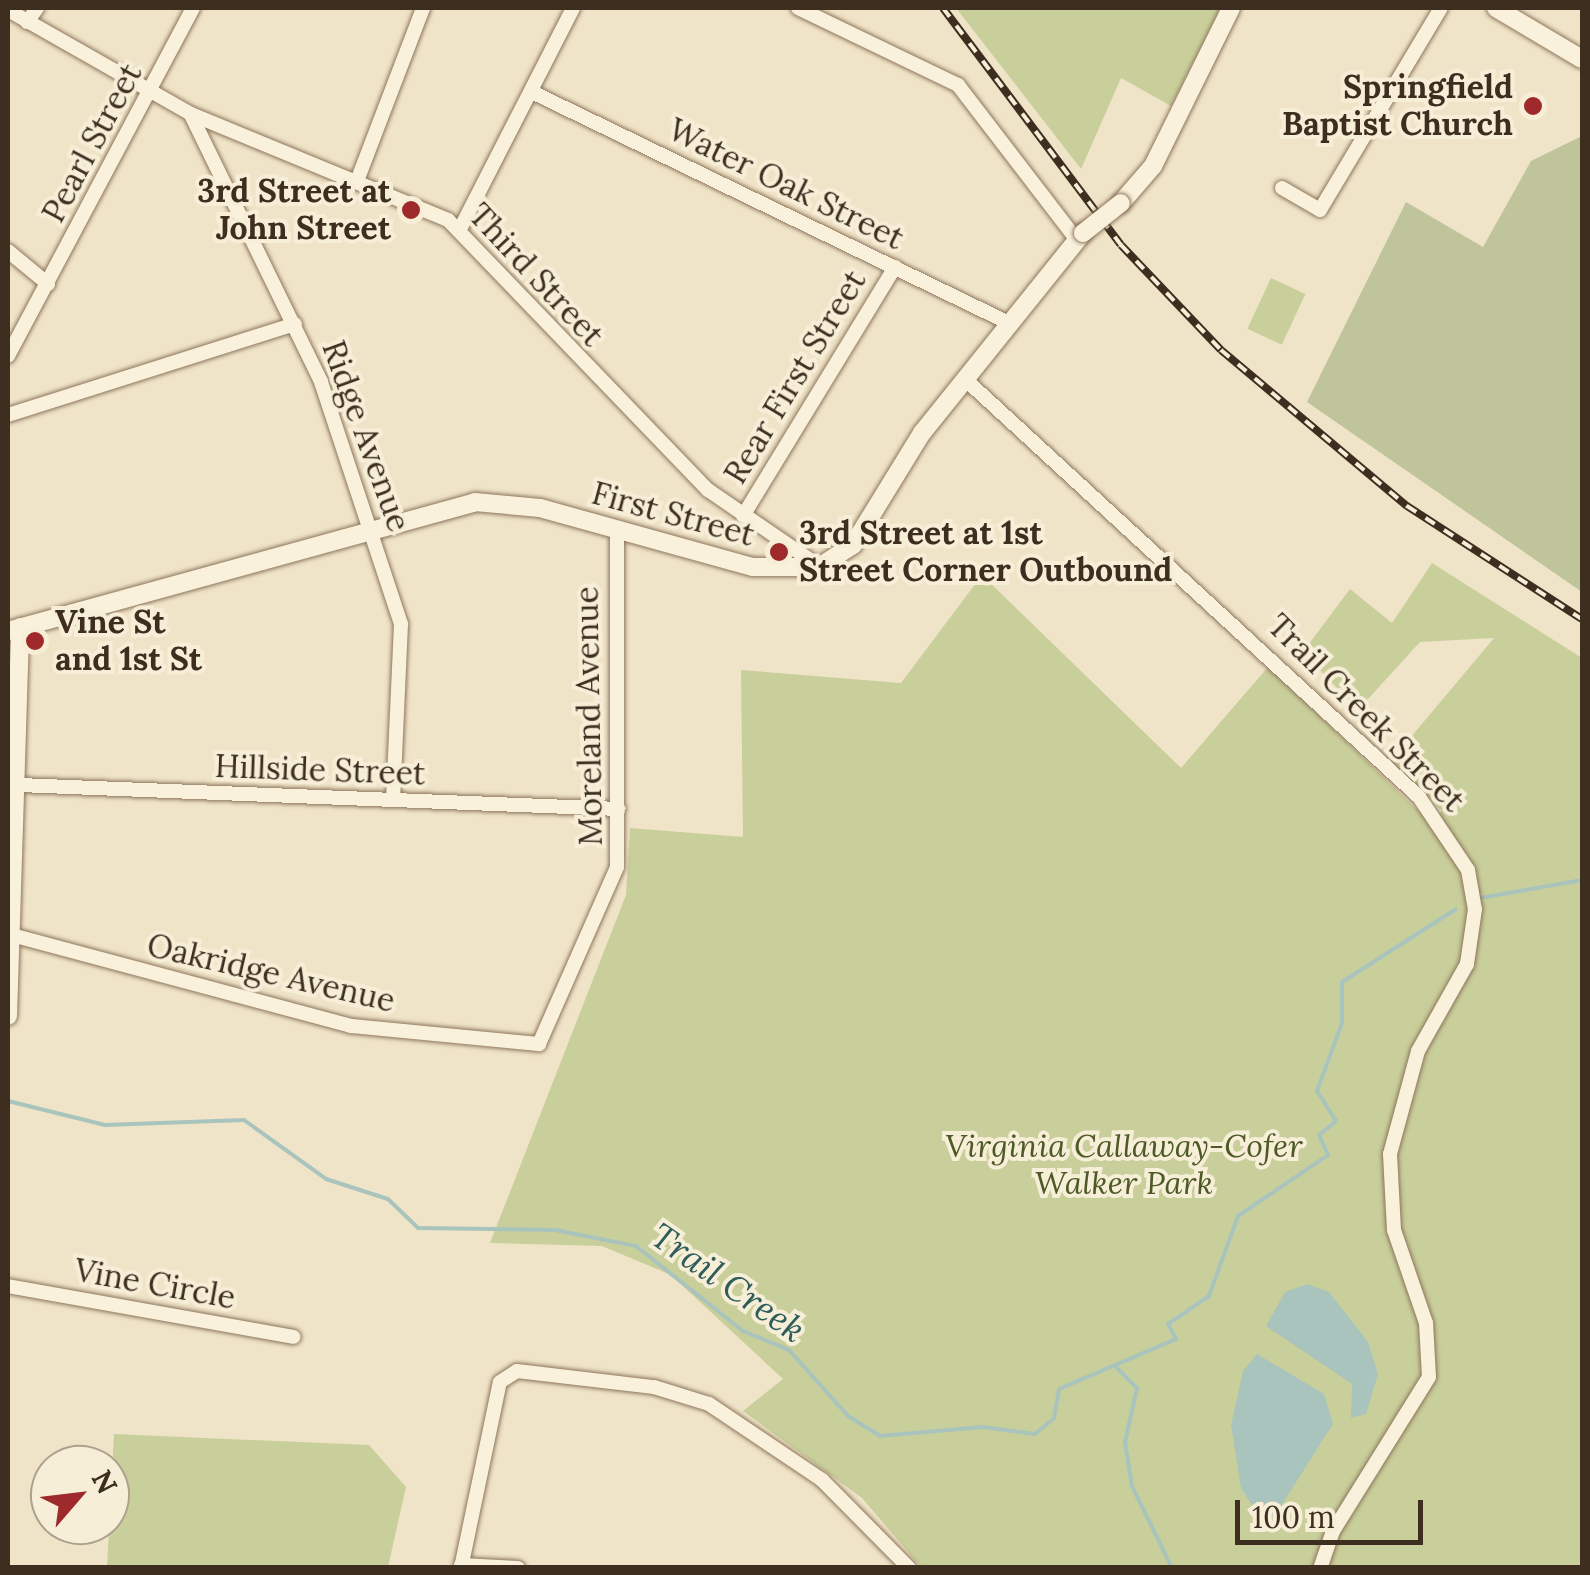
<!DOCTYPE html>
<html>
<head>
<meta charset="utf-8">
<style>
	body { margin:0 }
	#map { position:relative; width:1590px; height:1575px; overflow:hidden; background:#f0e4c8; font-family:Lora,serif }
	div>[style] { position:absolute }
	.green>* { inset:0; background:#c9cf9b; transform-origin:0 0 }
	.cemetery>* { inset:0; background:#bfc49a }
	.water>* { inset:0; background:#a9c4bc }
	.stream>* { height:4px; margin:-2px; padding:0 2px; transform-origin:2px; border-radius:2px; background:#a9c4bc }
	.roads { filter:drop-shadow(0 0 2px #8d765c) drop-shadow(0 0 2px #8d765c) }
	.minor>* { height:14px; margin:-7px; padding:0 7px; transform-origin:7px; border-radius:7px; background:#faf1dc }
	.tertiary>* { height:18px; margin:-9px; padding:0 9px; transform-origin:9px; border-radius:9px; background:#faf1dc }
	.rail>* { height:8px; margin-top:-4px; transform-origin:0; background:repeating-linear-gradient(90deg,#f7eed8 0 11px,#3d2e20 0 22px); box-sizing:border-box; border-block:2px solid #3d2e20 }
	.bridges { filter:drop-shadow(0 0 2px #8d765c) drop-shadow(0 0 2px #8d765c) }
	.tertiary-bridge>* { height:18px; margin:-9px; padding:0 9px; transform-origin:9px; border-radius:9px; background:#faf1dc }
	.dots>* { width:28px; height:28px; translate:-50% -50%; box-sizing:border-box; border:5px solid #f7eed8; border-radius:50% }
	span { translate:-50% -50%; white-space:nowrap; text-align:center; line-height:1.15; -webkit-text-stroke:8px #f7eed8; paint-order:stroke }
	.poi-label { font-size:32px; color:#3d2e20; font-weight:700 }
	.right { translate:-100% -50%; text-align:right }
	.left { translate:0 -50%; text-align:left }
	.street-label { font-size:32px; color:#3d2e20 }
	.park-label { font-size:32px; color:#4d5a26; font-style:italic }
	.water-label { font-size:35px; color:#2f5d5a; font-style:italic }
	.frame { position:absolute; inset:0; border:10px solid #3d2e20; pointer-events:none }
	.north { position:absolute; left:30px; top:1445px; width:100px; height:100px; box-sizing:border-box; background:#f7eed8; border:2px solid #ada18e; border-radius:50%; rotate:62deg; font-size:28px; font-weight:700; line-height:40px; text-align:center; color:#3d2e20 }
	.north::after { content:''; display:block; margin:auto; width:35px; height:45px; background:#9e2a2b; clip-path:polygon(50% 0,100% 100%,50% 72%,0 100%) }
	.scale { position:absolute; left:1235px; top:1500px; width:188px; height:45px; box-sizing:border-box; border:5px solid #3d2e20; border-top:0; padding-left:12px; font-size:30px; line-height:35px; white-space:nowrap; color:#3d2e20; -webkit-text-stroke:8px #f7eed8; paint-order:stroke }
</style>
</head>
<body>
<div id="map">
	<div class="green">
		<div style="clip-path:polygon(956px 8px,1221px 8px,1171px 106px,1121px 78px,1081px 169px)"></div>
		<div style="left:1271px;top:278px;width:38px;height:56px;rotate:25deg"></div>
		<div style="clip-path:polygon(1432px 563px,1582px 658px,1582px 1567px,921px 1567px,862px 1498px,743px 1411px,783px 1379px,671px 1275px,602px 1246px,490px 1243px,626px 895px,630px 828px,743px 837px,741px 670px,901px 683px,982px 575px,1181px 768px,1268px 667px,1430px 822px,1442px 811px,1390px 762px,1494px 638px,1420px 642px,1358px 710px,1303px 652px,1350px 589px,1392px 623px)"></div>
		<div style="clip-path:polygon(114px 1434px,369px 1445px,406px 1487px,388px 1567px,107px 1567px)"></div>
	</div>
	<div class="cemetery">
		<div style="clip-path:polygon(1582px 136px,1582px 592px,1307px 402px,1406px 202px,1483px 247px,1531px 161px)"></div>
	</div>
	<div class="water">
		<div style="clip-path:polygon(1307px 1284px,1329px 1292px,1368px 1342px,1378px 1374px,1366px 1414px,1351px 1418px,1352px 1384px,1266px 1326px,1285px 1292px)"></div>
		<div style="clip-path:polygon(1257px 1354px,1324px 1394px,1333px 1424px,1274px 1517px,1255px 1510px,1241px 1488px,1231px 1425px,1243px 1371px)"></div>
	</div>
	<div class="stream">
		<div style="left:1480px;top:898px;width:104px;rotate:-10deg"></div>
		<div style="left:8px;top:1101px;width:100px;rotate:13.9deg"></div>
		<div style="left:105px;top:1125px;width:139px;rotate:-2.1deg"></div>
		<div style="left:244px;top:1120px;width:101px;rotate:35.7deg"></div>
		<div style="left:326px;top:1179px;width:65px;rotate:17.9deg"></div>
		<div style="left:388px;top:1199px;width:42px;rotate:44deg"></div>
		<div style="left:418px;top:1228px;width:137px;rotate:0.8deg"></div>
		<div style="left:555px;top:1230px;width:83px;rotate:11.2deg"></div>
		<div style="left:636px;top:1246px;width:137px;rotate:38.5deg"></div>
		<div style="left:743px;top:1331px;width:50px;rotate:22.4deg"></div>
		<div style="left:789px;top:1350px;width:89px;rotate:48.2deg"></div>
		<div style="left:848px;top:1416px;width:38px;rotate:32deg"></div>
		<div style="left:880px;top:1436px;width:103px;rotate:-5deg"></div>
		<div style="left:983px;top:1427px;width:52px;rotate:7.7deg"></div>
		<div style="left:1035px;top:1434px;width:25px;rotate:-40deg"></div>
		<div style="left:1054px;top:1418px;width:29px;rotate:-80deg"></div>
		<div style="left:1059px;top:1389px;width:127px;rotate:-23.1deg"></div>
		<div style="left:1176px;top:1339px;width:17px;rotate:-118deg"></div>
		<div style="left:1168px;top:1324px;width:50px;rotate:-34.3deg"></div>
		<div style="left:1209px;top:1296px;width:85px;rotate:-70.1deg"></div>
		<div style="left:1238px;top:1216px;width:109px;rotate:-34.1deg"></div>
		<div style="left:1328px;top:1155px;width:22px;rotate:-114deg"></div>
		<div style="left:1319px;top:1135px;width:22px;rotate:-39deg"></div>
		<div style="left:1336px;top:1121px;width:36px;rotate:-122deg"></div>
		<div style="left:1317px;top:1091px;width:72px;rotate:-69.8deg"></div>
		<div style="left:1342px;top:1023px;width:41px;rotate:-90deg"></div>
		<div style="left:1342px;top:982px;width:135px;rotate:-32.6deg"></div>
		<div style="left:1117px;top:1368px;width:28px;rotate:45deg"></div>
		<div style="left:1137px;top:1388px;width:55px;rotate:102.5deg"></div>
		<div style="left:1125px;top:1442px;width:45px;rotate:81deg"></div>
		<div style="left:1132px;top:1486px;width:91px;rotate:64deg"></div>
	</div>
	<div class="roads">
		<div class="minor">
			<div style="left:798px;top:8px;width:178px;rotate:25.7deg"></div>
			<div style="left:958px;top:85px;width:195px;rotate:52.5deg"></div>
			<div style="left:8px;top:10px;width:210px;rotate:29.6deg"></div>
			<div style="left:191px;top:114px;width:278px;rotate:22.4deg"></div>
			<div style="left:448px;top:220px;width:375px;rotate:46.1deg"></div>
			<div style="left:708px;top:490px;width:135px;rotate:34.4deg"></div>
			<div style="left:27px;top:22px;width:17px;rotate:-54deg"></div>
			<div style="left:536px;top:94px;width:528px;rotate:25.84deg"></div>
			<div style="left:191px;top:115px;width:297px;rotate:64deg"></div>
			<div style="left:321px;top:382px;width:255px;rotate:71.7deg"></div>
			<div style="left:401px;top:624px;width:176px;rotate:92.6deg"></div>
			<div style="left:357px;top:181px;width:185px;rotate:-69.1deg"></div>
			<div style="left:1282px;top:188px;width:44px;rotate:30.1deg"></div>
			<div style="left:1320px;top:210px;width:235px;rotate:-59.1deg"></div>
			<div style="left:460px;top:229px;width:248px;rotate:-62.9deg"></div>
			<div style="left:8px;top:251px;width:52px;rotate:39.5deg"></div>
			<div style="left:8px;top:356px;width:394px;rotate:-62deg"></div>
			<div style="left:966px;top:380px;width:616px;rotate:42.63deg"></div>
			<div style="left:1419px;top:797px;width:88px;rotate:56.1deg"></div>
			<div style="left:1468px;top:870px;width:40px;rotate:80deg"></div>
			<div style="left:1475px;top:909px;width:56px;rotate:98.3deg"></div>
			<div style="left:1467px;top:964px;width:100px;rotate:119.4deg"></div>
			<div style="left:1418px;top:1051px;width:107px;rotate:105.2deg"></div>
			<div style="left:1390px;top:1154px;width:76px;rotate:87deg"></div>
			<div style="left:1394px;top:1230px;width:98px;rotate:71deg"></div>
			<div style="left:1426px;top:1323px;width:54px;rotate:86.8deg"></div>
			<div style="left:1429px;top:1377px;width:181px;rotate:121.9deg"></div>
			<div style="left:1333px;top:1531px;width:39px;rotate:109deg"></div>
			<div style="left:8px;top:415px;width:301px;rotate:-17.6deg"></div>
			<div style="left:743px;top:516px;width:292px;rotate:-58.6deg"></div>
			<div style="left:19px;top:785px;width:600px;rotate:2.29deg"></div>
			<div style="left:12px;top:935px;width:351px;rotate:15deg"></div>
			<div style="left:351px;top:1026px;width:189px;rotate:5.5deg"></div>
			<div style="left:539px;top:1044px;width:193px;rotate:-66.2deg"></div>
			<div style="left:617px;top:867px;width:337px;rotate:-90deg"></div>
			<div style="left:8px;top:1286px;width:290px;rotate:10.1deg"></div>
			<div style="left:461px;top:1565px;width:57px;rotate:3deg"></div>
			<div style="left:461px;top:1568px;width:190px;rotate:-78.2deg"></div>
			<div style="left:500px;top:1382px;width:20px;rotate:-33deg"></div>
			<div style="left:517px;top:1371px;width:138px;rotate:6.7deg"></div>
			<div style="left:654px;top:1387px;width:58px;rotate:17.2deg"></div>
			<div style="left:709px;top:1404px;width:136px;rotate:33.9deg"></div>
			<div style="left:822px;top:1480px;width:124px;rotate:45.3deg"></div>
		</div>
		<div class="tertiary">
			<div style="left:1496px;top:8px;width:100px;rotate:30.7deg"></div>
			<div style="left:1121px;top:203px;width:49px;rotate:-49.1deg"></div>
			<div style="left:1153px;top:166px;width:176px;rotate:-63.7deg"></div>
			<div style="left:8px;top:631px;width:484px;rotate:-15.4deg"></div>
			<div style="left:475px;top:502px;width:65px;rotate:5.3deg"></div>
			<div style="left:540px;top:508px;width:221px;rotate:15.5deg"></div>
			<div style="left:753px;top:567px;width:66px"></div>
			<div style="left:819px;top:567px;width:40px;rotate:-32.9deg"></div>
			<div style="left:853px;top:545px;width:132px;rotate:-58.4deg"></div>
			<div style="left:922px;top:433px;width:257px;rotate:-51.2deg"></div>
			<div style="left:8px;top:1016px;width:389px;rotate:-88.2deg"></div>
		</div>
	</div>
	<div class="rail">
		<div style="left:943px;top:8px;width:296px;rotate:53.1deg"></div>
		<div style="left:1121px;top:245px;width:145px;rotate:46.4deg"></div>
		<div style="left:1221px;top:350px;width:243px;rotate:40deg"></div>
		<div style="left:1407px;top:506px;width:208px;rotate:32.9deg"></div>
	</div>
	<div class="bridges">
		<div class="tertiary-bridge">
			<div style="left:1083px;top:233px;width:48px;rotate:-38.3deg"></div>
		</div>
	</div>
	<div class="dots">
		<div style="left:1533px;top:106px;background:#9e2a2b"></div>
		<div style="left:411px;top:210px;background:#9e2a2b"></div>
		<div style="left:779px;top:552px;background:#9e2a2b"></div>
		<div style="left:35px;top:641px;background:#9e2a2b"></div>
	</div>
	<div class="poi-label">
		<span class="right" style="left:1513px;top:106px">Springfield<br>Baptist Church</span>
		<span class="right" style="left:391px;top:210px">3rd Street at<br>John Street</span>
		<span class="left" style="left:799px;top:552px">3rd Street at 1st<br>Street Corner Outbound</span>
		<span class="left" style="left:55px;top:641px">Vine St<br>and 1st St</span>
	</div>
	<div class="street-label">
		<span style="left:92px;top:143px;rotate:-62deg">Pearl Street</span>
		<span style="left:786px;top:184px;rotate:26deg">Water Oak Street</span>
		<span style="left:536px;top:275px;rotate:47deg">Third Street</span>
		<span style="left:795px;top:377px;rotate:-59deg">Rear First Street</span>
		<span style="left:366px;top:436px;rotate:70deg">Ridge Avenue</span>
		<span style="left:673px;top:514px;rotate:15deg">First Street</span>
		<span style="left:1366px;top:713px;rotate:45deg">Trail Creek Street</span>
		<span style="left:589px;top:716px;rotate:-91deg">Moreland Avenue</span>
		<span style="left:320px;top:770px;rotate:2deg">Hillside Street</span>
		<span style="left:271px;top:973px;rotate:13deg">Oakridge Avenue</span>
		<span style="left:155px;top:1284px;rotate:10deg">Vine Circle</span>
	</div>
	<div class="park-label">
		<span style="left:1124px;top:1165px">Virginia Callaway-Cofer<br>Walker Park</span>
	</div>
	<div class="water-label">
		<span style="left:728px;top:1283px;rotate:35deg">Trail Creek</span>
	</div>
	<div class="frame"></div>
	<div class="north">N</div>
	<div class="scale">100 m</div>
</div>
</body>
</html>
